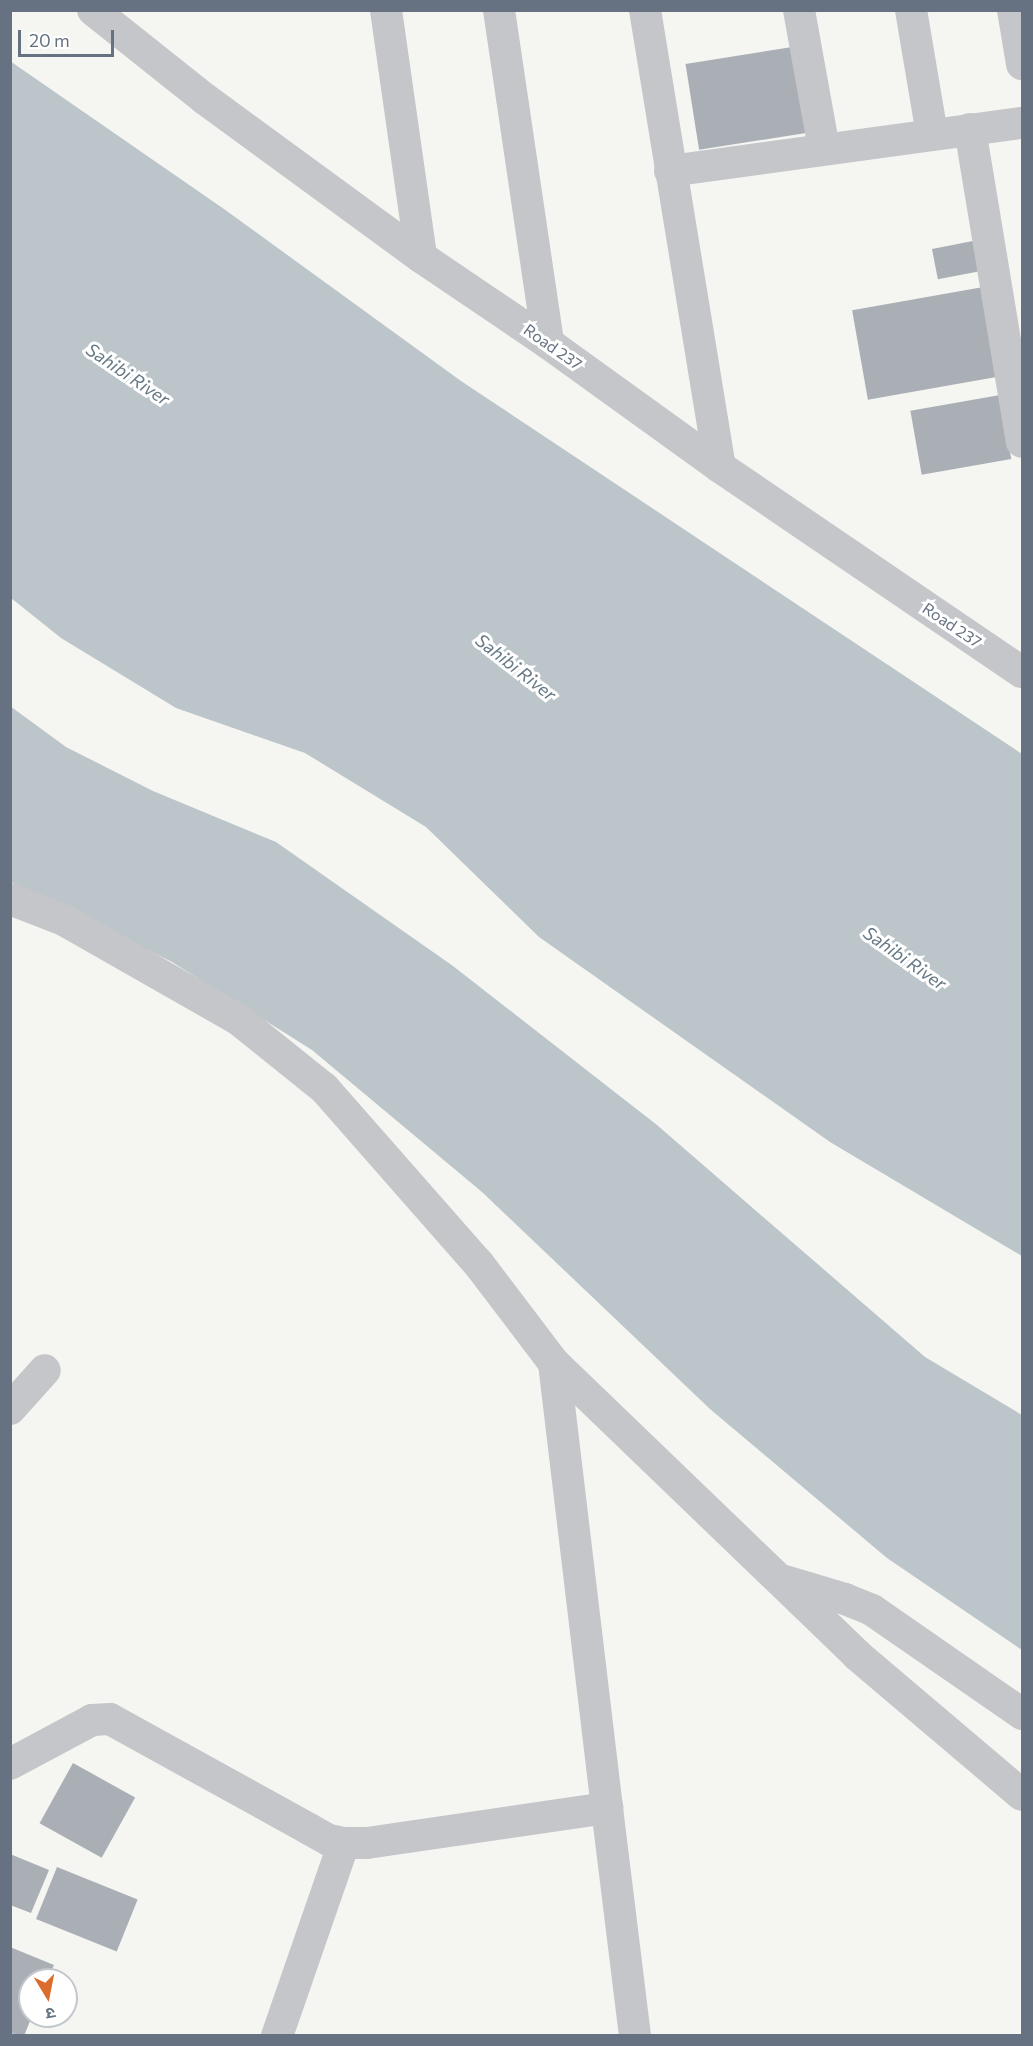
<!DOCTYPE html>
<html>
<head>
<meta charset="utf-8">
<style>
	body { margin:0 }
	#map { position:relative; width:1033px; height:2046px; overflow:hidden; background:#f5f6f2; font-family:Commissioner,"Noto Sans Devanagari",sans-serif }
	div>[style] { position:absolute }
	.water>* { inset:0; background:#bcc5ca }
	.building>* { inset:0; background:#aaafb6; transform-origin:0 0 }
	.minor>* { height:32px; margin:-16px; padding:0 16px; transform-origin:16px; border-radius:16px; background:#c4c6ca }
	span { translate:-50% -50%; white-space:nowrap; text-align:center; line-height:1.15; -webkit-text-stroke:6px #fff; paint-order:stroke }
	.street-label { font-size:16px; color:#667282 }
	.water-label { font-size:18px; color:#667985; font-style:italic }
	.frame { position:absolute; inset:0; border:12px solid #667282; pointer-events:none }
	.north { position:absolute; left:18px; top:1968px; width:60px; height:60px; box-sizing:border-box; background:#fff; border:2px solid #c2c7cd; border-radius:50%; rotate:170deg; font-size:16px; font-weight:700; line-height:24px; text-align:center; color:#667282 }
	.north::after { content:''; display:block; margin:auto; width:21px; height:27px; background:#dc6c2c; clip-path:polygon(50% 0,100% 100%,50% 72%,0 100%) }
	.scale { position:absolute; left:18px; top:30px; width:96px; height:27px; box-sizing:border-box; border:3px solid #667282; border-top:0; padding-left:8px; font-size:18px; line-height:21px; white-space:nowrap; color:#667282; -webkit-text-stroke:4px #fff; paint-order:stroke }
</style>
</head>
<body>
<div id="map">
	<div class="water">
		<div style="clip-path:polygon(10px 61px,224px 209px,461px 381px,1022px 754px,1022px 1256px,830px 1142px,539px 937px,426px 827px,305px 753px,176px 708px,61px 638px,11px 598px)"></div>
		<div style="clip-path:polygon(10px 706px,66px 747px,153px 791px,276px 842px,453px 966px,657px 1125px,925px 1357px,1022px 1415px,1022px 1650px,887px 1558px,710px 1409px,482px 1192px,312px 1050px,172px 962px,11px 882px)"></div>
	</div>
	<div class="building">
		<div style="left:805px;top:45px;width:87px;height:121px;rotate:81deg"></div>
		<div style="left:983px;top:239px;width:31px;height:52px;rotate:79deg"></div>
		<div style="left:989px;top:286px;width:91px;height:139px;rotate:80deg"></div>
		<div style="left:1000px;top:395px;width:65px;height:91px;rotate:80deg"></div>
		<div style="left:73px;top:1763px;width:71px;height:69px;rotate:29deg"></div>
		<div style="clip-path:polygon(10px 1854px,49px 1870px,31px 1913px,10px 1905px)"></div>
		<div style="left:57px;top:1867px;width:87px;height:56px;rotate:22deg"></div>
		<div style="clip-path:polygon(10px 1947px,54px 1965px,47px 1980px,30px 1980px,32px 2016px,24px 2036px,10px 2033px)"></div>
	</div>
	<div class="minor">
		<div style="left:93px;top:10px;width:143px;rotate:38.5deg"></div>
		<div style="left:205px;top:99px;width:268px;rotate:36.2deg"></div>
		<div style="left:421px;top:257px;width:153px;rotate:34.1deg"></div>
		<div style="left:548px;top:343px;width:212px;rotate:35.8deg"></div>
		<div style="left:720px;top:467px;width:365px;rotate:34.2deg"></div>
		<div style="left:386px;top:10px;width:249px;rotate:81.9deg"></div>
		<div style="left:499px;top:10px;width:337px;rotate:81.6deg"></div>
		<div style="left:645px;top:10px;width:463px;rotate:80.7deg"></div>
		<div style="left:799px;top:10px;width:141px;rotate:79.8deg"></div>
		<div style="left:911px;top:10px;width:126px;rotate:80.4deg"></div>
		<div style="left:1013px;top:10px;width:55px;rotate:80.5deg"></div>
		<div style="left:970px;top:129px;width:317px;rotate:80.6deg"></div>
		<div style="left:670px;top:171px;width:355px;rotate:-7.8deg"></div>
		<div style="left:10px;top:899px;width:58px;rotate:21.3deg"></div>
		<div style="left:64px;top:920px;width:202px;rotate:29.7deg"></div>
		<div style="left:239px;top:1020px;width:109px;rotate:38.7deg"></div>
		<div style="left:324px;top:1088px;width:233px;rotate:48.7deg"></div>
		<div style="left:478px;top:1263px;width:126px;rotate:52.8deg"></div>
		<div style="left:554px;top:1363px;width:421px;rotate:43.9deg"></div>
		<div style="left:857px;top:1655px;width:216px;rotate:40.3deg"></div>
		<div style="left:10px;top:1409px;width:52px;rotate:-48.1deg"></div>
		<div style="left:785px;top:1581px;width:63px;rotate:16.7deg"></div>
		<div style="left:845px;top:1599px;width:29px;rotate:22deg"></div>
		<div style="left:872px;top:1610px;width:183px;rotate:34.7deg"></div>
		<div style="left:10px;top:1764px;width:93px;rotate:-28.2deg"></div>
		<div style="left:92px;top:1720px;width:18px;rotate:-3deg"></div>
		<div style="left:110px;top:1719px;width:227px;rotate:28.9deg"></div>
		<div style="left:309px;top:1829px;width:23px;rotate:29deg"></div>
		<div style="left:329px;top:1840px;width:15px;rotate:11deg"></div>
		<div style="left:344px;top:1843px;width:23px"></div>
		<div style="left:367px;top:1843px;width:243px;rotate:-8.3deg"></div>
		<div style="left:607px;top:1808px;width:448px;rotate:-96.8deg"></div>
		<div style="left:607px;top:1808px;width:230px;rotate:83deg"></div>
		<div style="left:277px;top:2036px;width:204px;rotate:-70.9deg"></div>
	</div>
	<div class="street-label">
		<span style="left:553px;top:347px;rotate:35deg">Road 237</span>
		<span style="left:952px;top:625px;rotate:34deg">Road 237</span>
	</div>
	<div class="water-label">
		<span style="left:128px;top:374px;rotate:34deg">Sahibi River</span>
		<span style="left:516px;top:667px;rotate:38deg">Sahibi River</span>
		<span style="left:905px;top:958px;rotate:35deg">Sahibi River</span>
	</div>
	<div class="frame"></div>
	<div class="north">उ</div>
	<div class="scale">20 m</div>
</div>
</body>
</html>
